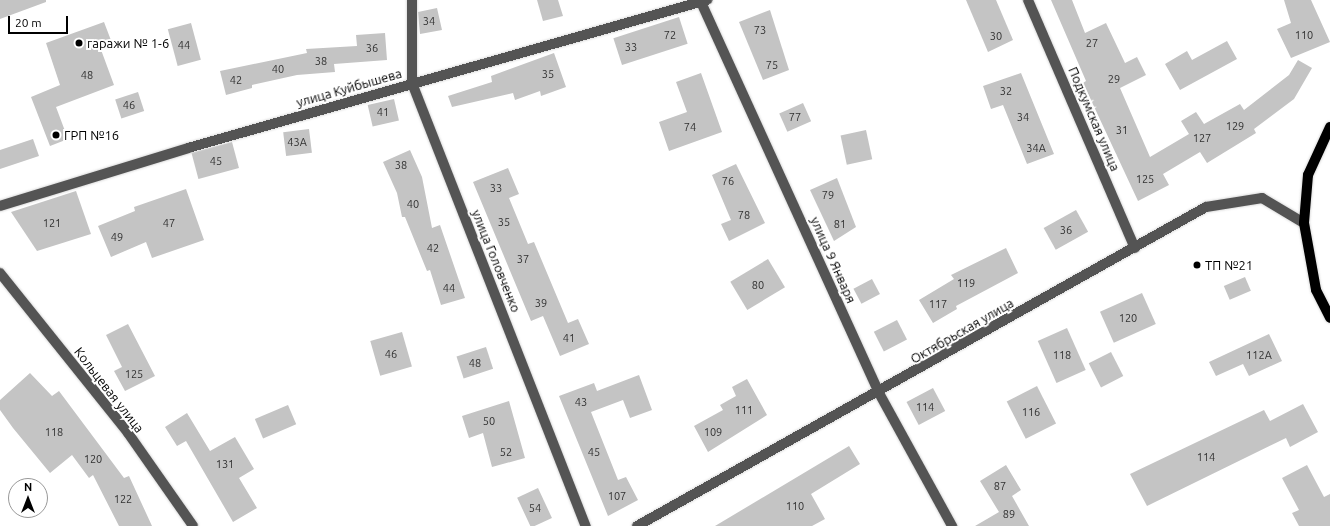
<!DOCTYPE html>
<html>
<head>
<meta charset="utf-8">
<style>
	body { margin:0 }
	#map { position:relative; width:1330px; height:526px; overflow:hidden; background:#fff; font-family:Ubuntu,sans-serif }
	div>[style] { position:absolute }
	.building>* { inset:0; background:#c4c4c4; transform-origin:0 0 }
	.roads { filter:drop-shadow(0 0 1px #dbdbdb) drop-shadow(0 0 1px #dbdbdb) }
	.minor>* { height:10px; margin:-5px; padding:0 5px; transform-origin:5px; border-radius:5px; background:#545454 }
	.major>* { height:10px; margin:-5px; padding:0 5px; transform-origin:5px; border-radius:5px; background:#000 }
	.dots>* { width:11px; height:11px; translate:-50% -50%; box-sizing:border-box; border:2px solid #fff; border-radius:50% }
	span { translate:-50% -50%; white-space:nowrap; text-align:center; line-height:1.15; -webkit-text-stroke:4px #fff; paint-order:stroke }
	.number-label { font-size:11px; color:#313131 }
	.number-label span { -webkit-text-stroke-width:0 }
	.poi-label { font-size:13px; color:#000 }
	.left { translate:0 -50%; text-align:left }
	.street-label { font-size:13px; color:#000 }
	.north { position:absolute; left:8px; top:478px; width:40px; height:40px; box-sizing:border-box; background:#fff; border:1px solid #999; border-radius:50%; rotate:0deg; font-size:11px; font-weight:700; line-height:16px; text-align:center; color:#000 }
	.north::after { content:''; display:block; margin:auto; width:14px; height:18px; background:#000; clip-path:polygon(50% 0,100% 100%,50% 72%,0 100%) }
	.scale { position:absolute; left:8px; top:16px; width:60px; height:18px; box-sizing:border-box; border:2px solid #000; border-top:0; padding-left:5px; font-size:12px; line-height:14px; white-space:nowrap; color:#000; -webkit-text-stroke:3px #fff; paint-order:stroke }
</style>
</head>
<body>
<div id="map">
	<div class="building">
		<div style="clip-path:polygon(0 0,46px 0,46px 2px,0 19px)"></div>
		<div style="clip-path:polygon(537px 0,558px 0,563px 16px,543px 21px)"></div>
		<div style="clip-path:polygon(966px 0,996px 0,1013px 40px,988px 52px)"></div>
		<div style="clip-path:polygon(1051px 0,1072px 0,1085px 33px,1106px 23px,1125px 63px,1137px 57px,1146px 75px,1120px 88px,1150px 157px,1189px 134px,1181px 121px,1196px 112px,1204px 124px,1240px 104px,1244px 110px,1289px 75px,1298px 60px,1312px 68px,1294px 99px,1254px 129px,1256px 133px,1207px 163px,1200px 152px,1163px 174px,1169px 185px,1138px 201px,1083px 83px,1086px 81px)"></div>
		<div style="clip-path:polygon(1284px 0,1311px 0,1330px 42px,1291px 58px,1277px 29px,1291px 23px)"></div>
		<div style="clip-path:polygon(437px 8px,442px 30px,420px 34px,418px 12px)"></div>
		<div style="clip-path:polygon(770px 10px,789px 70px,763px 80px,739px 22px)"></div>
		<div style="left:679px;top:17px;width:28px;height:69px;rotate:72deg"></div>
		<div style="clip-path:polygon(104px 22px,112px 43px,100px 47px,114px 85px,56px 107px,68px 139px,50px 146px,31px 97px,60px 85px,46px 43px)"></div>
		<div style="left:191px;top:23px;width:38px;height:24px;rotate:75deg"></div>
		<div style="clip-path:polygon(385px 33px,387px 60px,334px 64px,335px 72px,297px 75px,252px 85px,252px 88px,226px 95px,220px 71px,307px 53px,306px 49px,357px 46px,356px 35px)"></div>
		<div style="clip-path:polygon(1227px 41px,1237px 59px,1180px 90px,1165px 64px,1187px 51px,1192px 60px)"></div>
		<div style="clip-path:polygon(554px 53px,566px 87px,541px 96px,540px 91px,515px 100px,513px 93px,452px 107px,448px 96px,492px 82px,491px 76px)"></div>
		<div style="clip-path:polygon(701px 73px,722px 132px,669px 151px,659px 122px,687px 112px,676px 82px)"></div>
		<div style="clip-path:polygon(1021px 73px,1054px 154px,1027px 164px,1003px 105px,991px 109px,983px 86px)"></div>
		<div style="left:138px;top:92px;width:20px;height:24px;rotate:72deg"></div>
		<div style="left:394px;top:99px;width:22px;height:27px;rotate:77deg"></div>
		<div style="left:803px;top:103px;width:20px;height:26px;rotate:66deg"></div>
		<div style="left:309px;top:129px;width:24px;height:26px;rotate:83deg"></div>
		<div style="left:866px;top:130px;width:30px;height:26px;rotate:78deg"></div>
		<div style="clip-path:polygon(33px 139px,39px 156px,0 169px,0 150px)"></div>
		<div style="left:232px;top:142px;width:27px;height:42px;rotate:75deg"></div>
		<div style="clip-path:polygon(410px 150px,422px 177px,432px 228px,440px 225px,465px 298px,441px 305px,430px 270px,427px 271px,405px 217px,402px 217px,397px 193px,383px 162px)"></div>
		<div style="clip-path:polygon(736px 164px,765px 223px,729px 241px,721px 224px,731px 220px,712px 175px)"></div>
		<div style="clip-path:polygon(508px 168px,519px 194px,509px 198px,528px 244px,534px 242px,568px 323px,578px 319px,589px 344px,560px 356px,543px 316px,531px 321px,473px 182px)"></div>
		<div style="clip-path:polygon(837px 178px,856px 227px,834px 241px,810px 190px)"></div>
		<div style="clip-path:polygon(186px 189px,204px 240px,152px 258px,146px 242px,111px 257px,98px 226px,135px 211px,134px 207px)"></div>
		<div style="clip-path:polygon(76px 191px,91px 234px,37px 251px,11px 212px)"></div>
		<div style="left:1076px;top:210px;width:25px;height:37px;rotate:61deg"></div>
		<div style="clip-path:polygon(1006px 248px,1018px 273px,956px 306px,957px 309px,933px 323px,919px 300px,954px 279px,951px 275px)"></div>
		<div style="left:768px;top:259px;width:33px;height:44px;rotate:59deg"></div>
		<div style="left:1245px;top:277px;width:15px;height:23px;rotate:67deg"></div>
		<div style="left:872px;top:279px;width:17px;height:21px;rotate:62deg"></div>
		<div style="left:1142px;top:293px;width:34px;height:46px;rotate:66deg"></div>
		<div style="left:897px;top:320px;width:22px;height:26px;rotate:63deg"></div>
		<div style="clip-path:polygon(128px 324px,155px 376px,125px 391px,114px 371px,122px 367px,106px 335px)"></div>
		<div style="left:1067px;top:328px;width:46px;height:32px;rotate:66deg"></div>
		<div style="left:402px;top:332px;width:36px;height:33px;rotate:74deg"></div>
		<div style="clip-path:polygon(1269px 334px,1282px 361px,1249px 376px,1243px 364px,1216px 376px,1209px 362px)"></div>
		<div style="left:486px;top:347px;width:23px;height:31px;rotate:72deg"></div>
		<div style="left:1111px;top:352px;width:27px;height:25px;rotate:63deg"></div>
		<div style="clip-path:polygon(30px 373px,52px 396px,59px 391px,124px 478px,129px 476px,152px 526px,119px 526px,93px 475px,89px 478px,72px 455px,50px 473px,13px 428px,0 410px,0 400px)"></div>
		<div style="clip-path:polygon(639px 375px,652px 410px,630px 418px,623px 400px,591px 412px,618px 480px,626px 477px,638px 500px,608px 516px,559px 396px,594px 383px,597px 391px)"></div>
		<div style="clip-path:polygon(747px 379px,767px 415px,708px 452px,694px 426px,723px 410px,720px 405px,736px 396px,732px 387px)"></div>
		<div style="left:1037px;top:386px;width:42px;height:34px;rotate:63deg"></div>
		<div style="left:933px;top:388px;width:26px;height:30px;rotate:62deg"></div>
		<div style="clip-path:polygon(509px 401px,525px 458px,492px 467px,483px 433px,469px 438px,462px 416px)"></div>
		<div style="clip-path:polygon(1303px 404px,1318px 432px,1290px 447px,1286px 438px,1147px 506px,1130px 474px,1264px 410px,1270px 421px)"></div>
		<div style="left:288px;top:405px;width:21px;height:36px;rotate:67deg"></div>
		<div style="clip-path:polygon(187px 413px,210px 451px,235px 437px,254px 469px,239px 478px,257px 508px,233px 522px,186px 441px,177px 446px,165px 427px)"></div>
		<div style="clip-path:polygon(849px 446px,860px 464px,811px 494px,825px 519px,812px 526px,715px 526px)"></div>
		<div style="clip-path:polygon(1006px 465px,1021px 490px,1012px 496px,1029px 526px,975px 526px,999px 512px,980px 481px)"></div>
		<div style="clip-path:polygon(1307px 465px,1324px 497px,1330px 494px,1330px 526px,1299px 526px,1292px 513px,1299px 510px,1282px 478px)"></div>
		<div style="left:538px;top:488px;width:33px;height:23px;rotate:65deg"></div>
	</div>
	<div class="roads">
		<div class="minor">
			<div style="left:412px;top:0;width:83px;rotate:90deg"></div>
			<div style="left:412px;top:83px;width:476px;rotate:68.6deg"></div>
			<div style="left:700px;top:0;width:432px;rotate:65.5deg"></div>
			<div style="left:879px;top:393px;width:152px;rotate:61.2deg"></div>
			<div style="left:1028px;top:0;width:270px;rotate:66.7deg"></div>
			<div style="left:0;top:206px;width:197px;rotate:-17.1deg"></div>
			<div style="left:188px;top:148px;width:540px;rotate:-15.92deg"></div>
			<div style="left:0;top:273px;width:205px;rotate:51.3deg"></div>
			<div style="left:128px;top:433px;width:113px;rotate:55deg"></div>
			<div style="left:637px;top:526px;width:652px;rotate:-29.28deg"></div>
			<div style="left:1206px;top:207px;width:57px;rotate:-9.1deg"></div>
			<div style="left:1262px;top:198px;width:49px;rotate:30.8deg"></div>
		</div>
		<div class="major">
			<div style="left:1330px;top:127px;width:53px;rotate:114.6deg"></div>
			<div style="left:1308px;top:175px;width:48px;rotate:94.8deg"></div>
			<div style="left:1304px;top:223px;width:68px;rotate:79.8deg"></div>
			<div style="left:1316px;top:290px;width:31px;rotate:63deg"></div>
		</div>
	</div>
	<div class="dots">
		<div style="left:79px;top:43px;background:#000"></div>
		<div style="left:56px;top:135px;background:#000"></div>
		<div style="left:1197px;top:265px;background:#000"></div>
	</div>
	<div class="number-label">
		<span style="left:429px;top:21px">34</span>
		<span style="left:760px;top:30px">73</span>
		<span style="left:670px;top:35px">72</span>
		<span style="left:1304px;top:35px">110</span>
		<span style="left:996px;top:36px">30</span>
		<span style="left:1092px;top:43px">27</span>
		<span style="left:184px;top:45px">44</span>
		<span style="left:631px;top:47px">33</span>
		<span style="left:372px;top:48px">36</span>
		<span style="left:321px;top:61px">38</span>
		<span style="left:772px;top:65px">75</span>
		<span style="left:278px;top:69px">40</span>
		<span style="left:548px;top:74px">35</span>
		<span style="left:87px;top:75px">48</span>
		<span style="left:1114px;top:79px">29</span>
		<span style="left:236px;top:80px">42</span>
		<span style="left:1006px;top:91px">32</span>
		<span style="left:129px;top:105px">46</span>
		<span style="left:383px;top:112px">41</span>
		<span style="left:795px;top:117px">77</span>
		<span style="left:1023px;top:117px">34</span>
		<span style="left:1235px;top:126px">129</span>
		<span style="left:690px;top:127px">74</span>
		<span style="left:1122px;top:130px">31</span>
		<span style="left:1202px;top:138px">127</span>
		<span style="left:297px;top:142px">43А</span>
		<span style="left:1036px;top:148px">34А</span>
		<span style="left:216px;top:161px">45</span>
		<span style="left:401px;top:165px">38</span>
		<span style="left:1145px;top:179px">125</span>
		<span style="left:728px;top:181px">76</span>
		<span style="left:496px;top:188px">33</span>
		<span style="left:828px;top:195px">79</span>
		<span style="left:413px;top:204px">40</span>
		<span style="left:744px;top:215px">78</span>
		<span style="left:504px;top:222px">35</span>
		<span style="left:52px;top:223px">121</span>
		<span style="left:169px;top:223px">47</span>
		<span style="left:840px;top:224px">81</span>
		<span style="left:1066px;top:230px">36</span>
		<span style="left:117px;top:237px">49</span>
		<span style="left:433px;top:248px">42</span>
		<span style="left:523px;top:259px">37</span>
		<span style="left:966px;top:283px">119</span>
		<span style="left:758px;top:285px">80</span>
		<span style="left:449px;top:288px">44</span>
		<span style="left:541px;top:303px">39</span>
		<span style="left:938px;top:304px">117</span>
		<span style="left:1128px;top:318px">120</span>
		<span style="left:569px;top:338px">41</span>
		<span style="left:391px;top:354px">46</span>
		<span style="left:1062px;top:355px">118</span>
		<span style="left:1259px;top:355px">112А</span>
		<span style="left:475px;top:363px">48</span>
		<span style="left:134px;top:374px">125</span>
		<span style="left:581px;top:402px">43</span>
		<span style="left:925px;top:407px">114</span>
		<span style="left:744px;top:410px">111</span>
		<span style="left:1031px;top:412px">116</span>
		<span style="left:489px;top:421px">50</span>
		<span style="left:54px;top:432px">118</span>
		<span style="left:713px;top:432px">109</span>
		<span style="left:506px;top:452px">52</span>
		<span style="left:594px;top:452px">45</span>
		<span style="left:1206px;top:457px">114</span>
		<span style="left:93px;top:459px">120</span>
		<span style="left:225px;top:464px">131</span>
		<span style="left:1000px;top:486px">87</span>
		<span style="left:617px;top:496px">107</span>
		<span style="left:123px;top:499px">122</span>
		<span style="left:795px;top:506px">110</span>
		<span style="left:535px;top:508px">54</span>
		<span style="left:1009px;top:514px">89</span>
	</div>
	<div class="poi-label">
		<span class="left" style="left:87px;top:43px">гаражи № 1-6</span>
		<span class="left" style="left:64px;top:135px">ГРП №16</span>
		<span class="left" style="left:1205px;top:265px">ТП №21</span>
	</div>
	<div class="street-label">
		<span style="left:349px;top:88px;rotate:-16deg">улица Куйбышева</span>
		<span style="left:1094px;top:119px;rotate:67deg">Подкумская улица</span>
		<span style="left:833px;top:260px;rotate:66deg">улица 9 Января</span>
		<span style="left:496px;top:261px;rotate:68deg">улица Головченко</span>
		<span style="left:962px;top:331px;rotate:-30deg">Октябрьская улица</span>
		<span style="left:109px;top:390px;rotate:52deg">Кольцевая улица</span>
	</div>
	<div class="north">N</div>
	<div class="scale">20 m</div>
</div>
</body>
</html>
